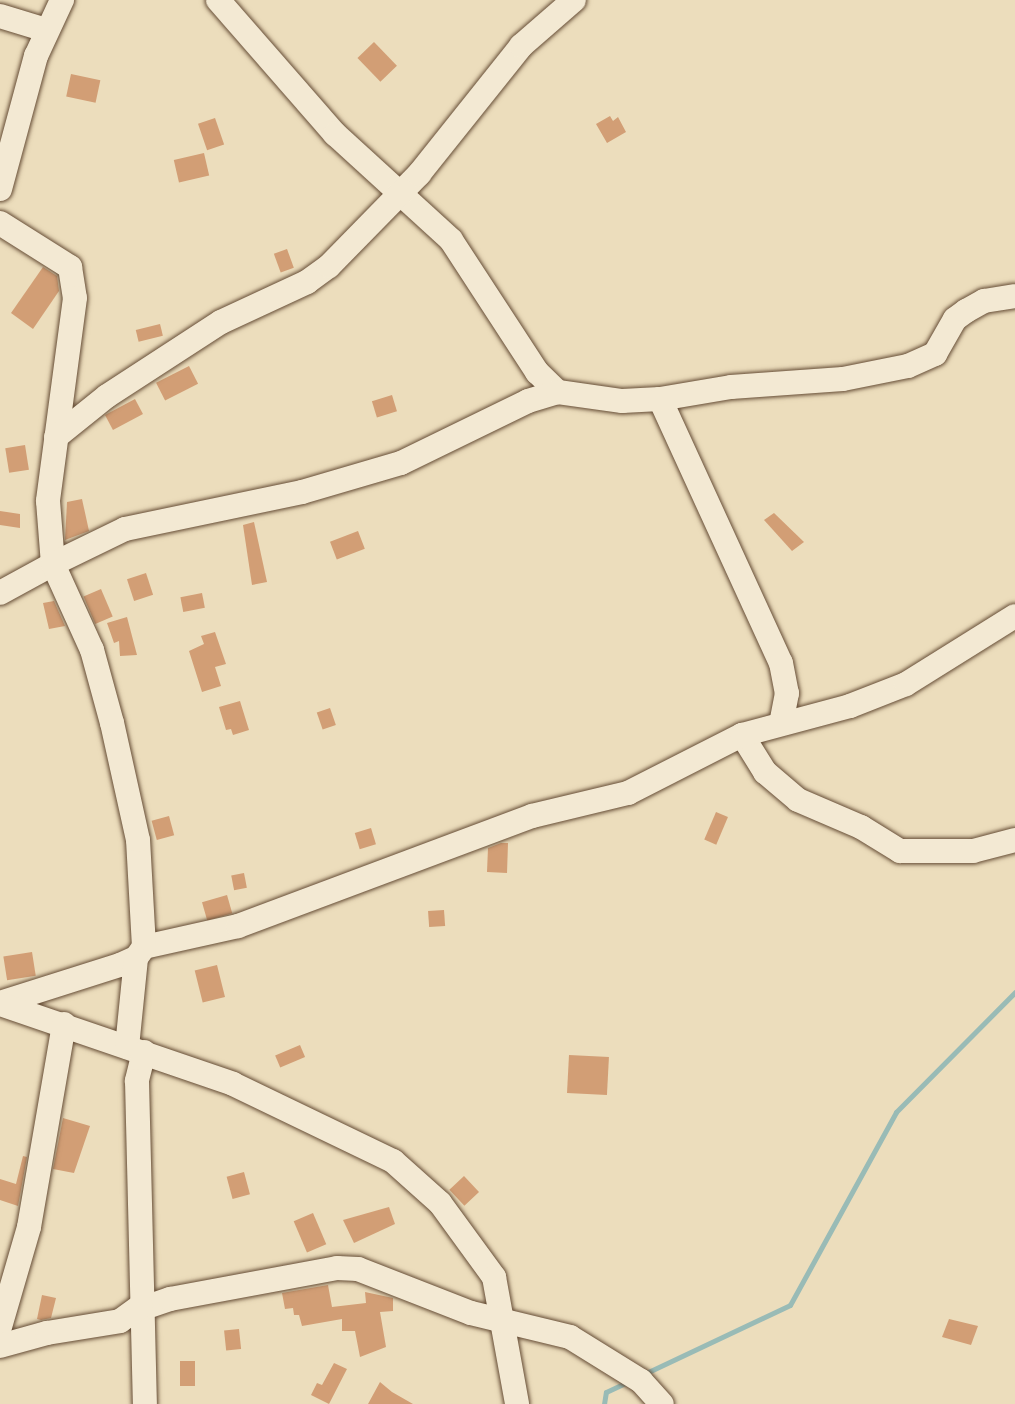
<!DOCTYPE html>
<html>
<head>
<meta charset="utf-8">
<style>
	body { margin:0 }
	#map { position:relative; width:1015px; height:1404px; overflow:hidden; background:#ecddbc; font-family:"IM FELL English",serif }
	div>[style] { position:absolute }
	.stream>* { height:5px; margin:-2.5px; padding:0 2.5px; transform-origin:2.5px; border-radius:2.5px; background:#99bbb6 }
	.building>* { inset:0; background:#d29e75; transform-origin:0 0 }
	.roads { filter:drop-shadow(0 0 2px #654c35) drop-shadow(0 0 2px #654c35) }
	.minor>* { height:24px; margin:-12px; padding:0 12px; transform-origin:12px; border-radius:12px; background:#f3e9d3 }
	span { translate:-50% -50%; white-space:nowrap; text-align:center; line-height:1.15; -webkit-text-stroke:6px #f3e9d3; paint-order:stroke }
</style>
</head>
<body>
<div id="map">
	<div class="stream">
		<div style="left:644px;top:1374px;width:161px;rotate:-25.3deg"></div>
		<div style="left:790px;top:1305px;width:220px;rotate:-61.2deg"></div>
		<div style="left:896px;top:1112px;width:169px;rotate:-45.2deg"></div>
		<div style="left:604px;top:1404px;width:12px;rotate:-81deg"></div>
		<div style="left:606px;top:1392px;width:23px;rotate:-25deg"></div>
	</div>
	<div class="building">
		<div style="left:374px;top:42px;width:33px;height:23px;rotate:46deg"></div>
		<div style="left:71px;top:74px;width:30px;height:23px;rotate:12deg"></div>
		<div style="clip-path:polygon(610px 116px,613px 121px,618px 117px,626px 132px,607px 143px,596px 124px)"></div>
		<div style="left:215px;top:118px;width:28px;height:18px;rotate:71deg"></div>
		<div style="left:204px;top:153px;width:23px;height:31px;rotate:77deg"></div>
		<div style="left:287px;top:249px;width:20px;height:14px;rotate:70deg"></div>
		<div style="clip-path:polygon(43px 267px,57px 276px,59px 291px,33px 329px,11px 313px)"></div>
		<div style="left:160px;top:324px;width:12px;height:25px;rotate:76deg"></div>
		<div style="left:189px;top:366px;width:20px;height:37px;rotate:63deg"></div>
		<div style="left:392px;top:395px;width:17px;height:21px;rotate:73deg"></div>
		<div style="left:135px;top:399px;width:17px;height:34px;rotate:62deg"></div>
		<div style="left:25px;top:445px;width:25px;height:20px;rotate:81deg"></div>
		<div style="clip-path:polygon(82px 499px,89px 531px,65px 540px,67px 502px)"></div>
		<div style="clip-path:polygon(0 511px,20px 514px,20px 528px,0 525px)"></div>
		<div style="clip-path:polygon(774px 513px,804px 542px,792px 551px,764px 520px)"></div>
		<div style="clip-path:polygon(254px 522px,267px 582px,252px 585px,243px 525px)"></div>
		<div style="left:358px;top:531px;width:19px;height:30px;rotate:69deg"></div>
		<div style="left:146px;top:573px;width:23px;height:20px;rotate:72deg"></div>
		<div style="left:101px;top:589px;width:30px;height:19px;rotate:67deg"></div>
		<div style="left:202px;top:593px;width:15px;height:22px;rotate:79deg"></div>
		<div style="clip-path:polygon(54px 601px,65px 626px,49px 629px,43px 603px)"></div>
		<div style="clip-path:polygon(127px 617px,137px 655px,120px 656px,119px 641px,114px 643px,107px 623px)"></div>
		<div style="clip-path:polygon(215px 632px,226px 664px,215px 667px,221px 686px,202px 692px,189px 651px,204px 644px,201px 636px)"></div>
		<div style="clip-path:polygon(240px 701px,249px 730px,233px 735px,231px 729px,226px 730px,219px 707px)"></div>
		<div style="left:330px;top:708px;width:18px;height:14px;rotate:71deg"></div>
		<div style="left:716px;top:812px;width:13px;height:30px;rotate:23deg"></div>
		<div style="left:169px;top:816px;width:20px;height:18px;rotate:75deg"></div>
		<div style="left:371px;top:828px;width:17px;height:17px;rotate:73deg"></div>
		<div style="clip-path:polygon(501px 843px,508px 843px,507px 873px,487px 872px,488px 848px)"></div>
		<div style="left:244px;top:873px;width:15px;height:13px;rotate:79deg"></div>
		<div style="left:227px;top:895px;width:19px;height:26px;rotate:74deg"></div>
		<div style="left:444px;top:910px;width:16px;height:16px;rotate:86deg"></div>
		<div style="left:32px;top:952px;width:24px;height:29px;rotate:81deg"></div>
		<div style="left:217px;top:965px;width:33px;height:23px;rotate:76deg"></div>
		<div style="left:300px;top:1045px;width:13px;height:27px;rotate:67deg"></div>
		<div style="left:569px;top:1055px;width:40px;height:38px;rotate:3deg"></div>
		<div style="clip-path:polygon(63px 1118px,90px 1126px,74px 1173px,53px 1169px)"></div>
		<div style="clip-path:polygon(23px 1156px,27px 1157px,18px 1206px,0 1200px,0 1179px,16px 1184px)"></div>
		<div style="left:244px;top:1172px;width:23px;height:18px;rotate:75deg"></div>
		<div style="left:464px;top:1176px;width:22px;height:20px;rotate:47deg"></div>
		<div style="clip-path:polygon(389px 1207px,395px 1224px,354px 1243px,343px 1220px)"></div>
		<div style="left:313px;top:1213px;width:34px;height:21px;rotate:67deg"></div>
		<div style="clip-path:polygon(328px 1285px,332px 1307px,366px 1303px,365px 1292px,393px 1298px,393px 1311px,380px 1312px,386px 1347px,360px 1357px,355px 1331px,342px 1331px,342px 1319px,302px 1326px,299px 1315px,294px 1315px,293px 1308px,285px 1309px,282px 1293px)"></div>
		<div style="clip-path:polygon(42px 1295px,56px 1298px,51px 1318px,41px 1320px,37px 1319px)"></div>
		<div style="clip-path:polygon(949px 1319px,978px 1326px,971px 1345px,942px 1337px)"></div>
		<div style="left:239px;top:1329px;width:20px;height:15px;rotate:84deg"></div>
		<div style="left:180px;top:1361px;width:15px;height:25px"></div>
		<div style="clip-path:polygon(334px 1363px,347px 1369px,329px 1404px,311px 1395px,317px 1383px,322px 1385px)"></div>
		<div style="clip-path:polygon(380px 1382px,392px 1392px,413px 1404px,368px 1404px)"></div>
	</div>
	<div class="roads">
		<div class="minor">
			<div style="left:218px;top:0;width:178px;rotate:48.9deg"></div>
			<div style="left:335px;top:134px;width:157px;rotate:42.4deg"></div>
			<div style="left:451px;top:240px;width:158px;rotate:56.9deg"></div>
			<div style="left:537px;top:372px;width:29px;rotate:44deg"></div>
			<div style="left:0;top:16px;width:48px;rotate:16.9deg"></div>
			<div style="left:0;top:189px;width:138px;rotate:-74.9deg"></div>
			<div style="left:36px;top:56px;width:62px;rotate:-65.1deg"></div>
			<div style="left:0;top:223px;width:83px;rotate:32.2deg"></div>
			<div style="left:70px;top:267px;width:31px;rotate:81deg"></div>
			<div style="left:75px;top:298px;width:205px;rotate:97.6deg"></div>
			<div style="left:48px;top:501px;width:63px;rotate:85.5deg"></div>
			<div style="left:53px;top:564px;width:60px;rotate:151.3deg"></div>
			<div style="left:660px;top:399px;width:290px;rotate:65.4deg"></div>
			<div style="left:781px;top:663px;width:31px;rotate:79deg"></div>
			<div style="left:787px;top:693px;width:31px;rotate:101deg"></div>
			<div style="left:56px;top:437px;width:65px;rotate:-38.8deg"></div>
			<div style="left:107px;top:396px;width:136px;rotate:-33deg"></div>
			<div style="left:221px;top:322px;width:95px;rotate:-24.9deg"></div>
			<div style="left:307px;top:282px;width:27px;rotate:-36deg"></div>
			<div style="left:329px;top:266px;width:129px;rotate:-45.6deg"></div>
			<div style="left:419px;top:174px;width:164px;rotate:-51.4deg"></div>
			<div style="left:521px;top:46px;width:70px;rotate:-41deg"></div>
			<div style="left:742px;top:735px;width:44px;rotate:58.1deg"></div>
			<div style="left:765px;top:772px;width:43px;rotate:40.3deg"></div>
			<div style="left:798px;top:800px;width:69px;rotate:23.2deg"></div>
			<div style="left:861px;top:827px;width:46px;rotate:31.6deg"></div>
			<div style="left:900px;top:851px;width:73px"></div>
			<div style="left:973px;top:851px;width:43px;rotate:-14.7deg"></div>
			<div style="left:144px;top:947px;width:96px;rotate:-12.6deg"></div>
			<div style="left:238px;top:926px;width:314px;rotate:-20.5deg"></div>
			<div style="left:532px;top:816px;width:99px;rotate:-13.5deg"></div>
			<div style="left:628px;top:793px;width:128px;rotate:-27deg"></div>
			<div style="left:742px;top:735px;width:112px;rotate:-15deg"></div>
			<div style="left:850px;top:706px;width:60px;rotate:-21.4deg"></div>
			<div style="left:906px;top:684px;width:128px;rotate:-32deg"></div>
			<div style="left:0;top:1003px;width:126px;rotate:-17.6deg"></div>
			<div style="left:120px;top:965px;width:17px;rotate:-24deg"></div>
			<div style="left:136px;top:958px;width:14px;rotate:-54deg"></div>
			<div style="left:144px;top:947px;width:107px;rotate:-93.2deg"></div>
			<div style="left:138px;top:840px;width:120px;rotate:-102.5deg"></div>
			<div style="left:112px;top:723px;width:76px;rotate:-105.3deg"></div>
			<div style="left:92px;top:650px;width:94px;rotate:-114.4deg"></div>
			<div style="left:53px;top:564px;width:80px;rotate:-25.9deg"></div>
			<div style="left:125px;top:529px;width:181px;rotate:-11.8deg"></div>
			<div style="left:302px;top:492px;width:103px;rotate:-16.3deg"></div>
			<div style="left:401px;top:463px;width:141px;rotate:-26deg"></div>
			<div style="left:528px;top:401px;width:31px;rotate:-17deg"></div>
			<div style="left:558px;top:392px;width:65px;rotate:8deg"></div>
			<div style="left:622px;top:401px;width:38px;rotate:-3deg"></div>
			<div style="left:660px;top:399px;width:72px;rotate:-9.6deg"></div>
			<div style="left:731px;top:387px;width:112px;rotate:-4.1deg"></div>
			<div style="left:843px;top:379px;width:66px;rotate:-11.3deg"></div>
			<div style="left:908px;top:366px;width:30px;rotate:-24deg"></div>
			<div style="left:935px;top:354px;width:40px;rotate:-60.3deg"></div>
			<div style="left:955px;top:319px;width:14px;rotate:-36deg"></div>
			<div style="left:966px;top:311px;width:21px;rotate:-29deg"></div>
			<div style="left:984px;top:301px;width:31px;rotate:-9deg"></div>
			<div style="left:0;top:1004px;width:246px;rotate:18.9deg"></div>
			<div style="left:233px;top:1084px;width:178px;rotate:25.7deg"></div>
			<div style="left:393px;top:1161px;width:63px;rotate:41.8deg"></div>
			<div style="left:440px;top:1203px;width:92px;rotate:53.9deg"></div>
			<div style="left:494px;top:1277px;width:129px;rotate:79.7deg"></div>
			<div style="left:127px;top:1047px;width:89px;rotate:-84.2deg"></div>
			<div style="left:144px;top:1052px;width:30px;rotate:104deg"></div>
			<div style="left:137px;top:1081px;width:323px;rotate:88.6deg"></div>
			<div style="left:141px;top:1309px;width:31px;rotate:-19deg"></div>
			<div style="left:170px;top:1299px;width:170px;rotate:-10.5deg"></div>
			<div style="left:337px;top:1268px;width:21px;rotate:3deg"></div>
			<div style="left:358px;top:1269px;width:121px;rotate:21.3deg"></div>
			<div style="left:471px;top:1313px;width:102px;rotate:13.6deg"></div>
			<div style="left:570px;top:1337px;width:84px;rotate:31.8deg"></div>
			<div style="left:641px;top:1381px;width:31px;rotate:48deg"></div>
			<div style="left:0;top:1327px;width:104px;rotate:-73.8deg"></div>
			<div style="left:29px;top:1227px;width:206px;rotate:-80.2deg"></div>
			<div style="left:0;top:1346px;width:49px;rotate:-15.5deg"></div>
			<div style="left:47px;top:1333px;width:74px;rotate:-9.3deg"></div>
			<div style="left:120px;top:1321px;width:26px;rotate:-36deg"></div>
		</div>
	</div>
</div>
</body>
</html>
